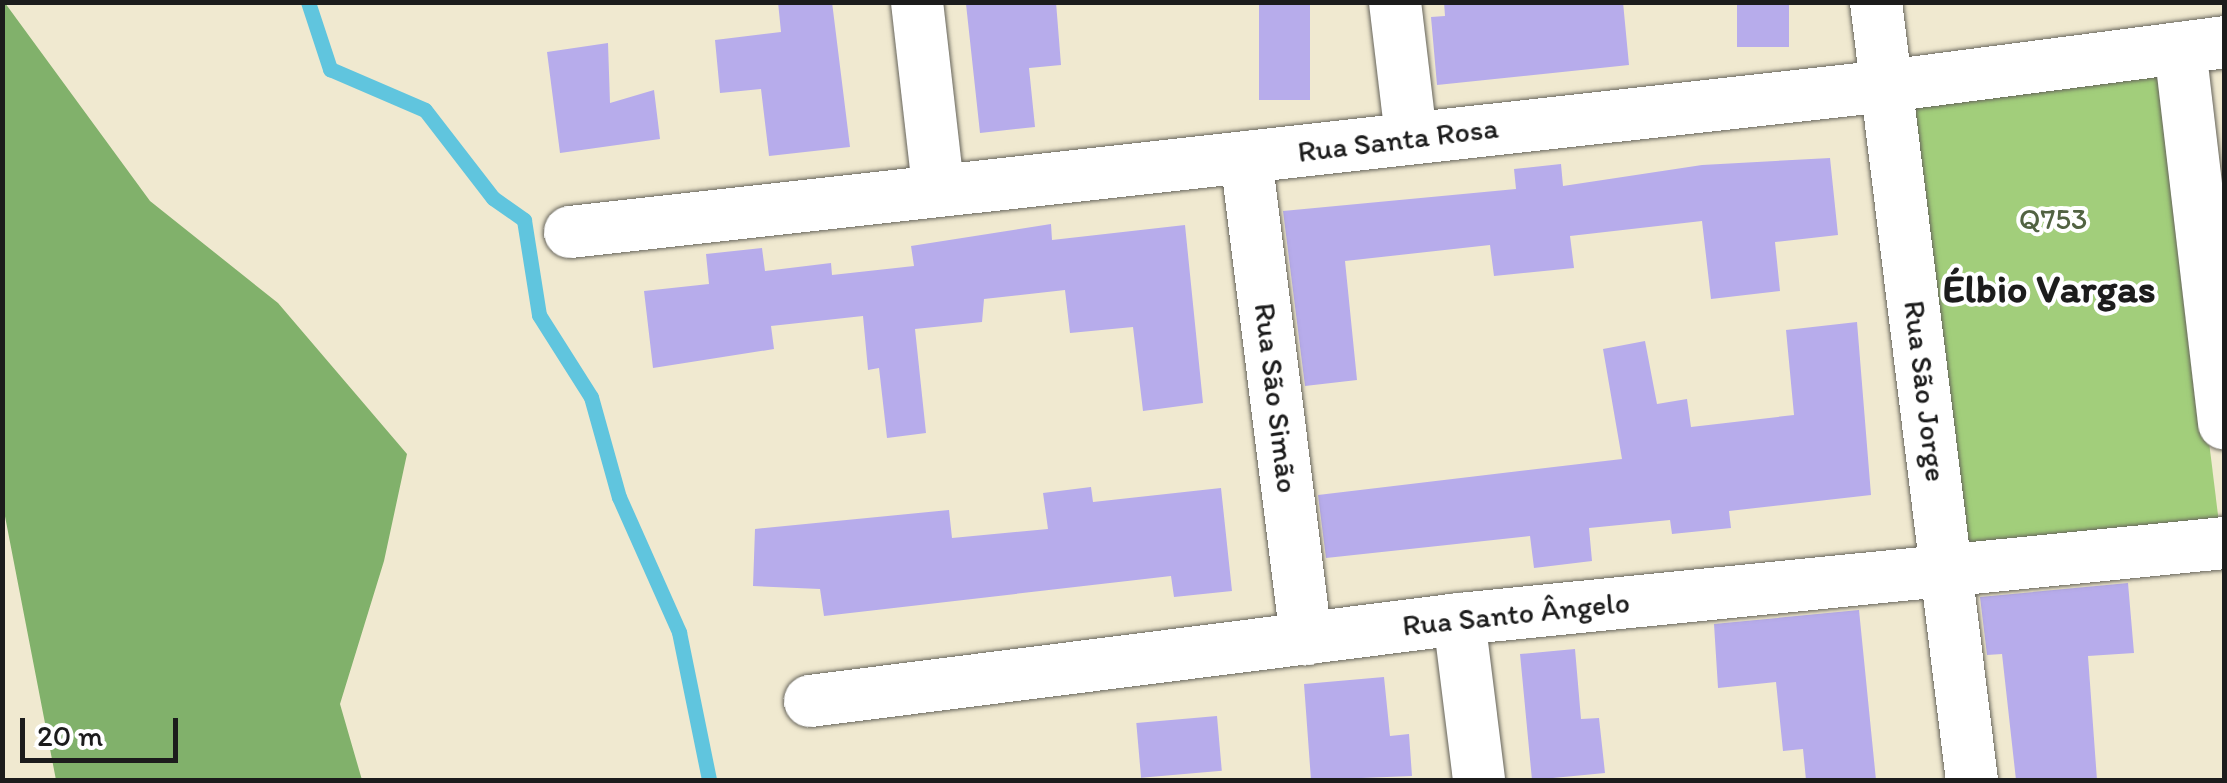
<!DOCTYPE html>
<html>
<head>
<meta charset="utf-8">
<style>
	body { margin:0 }
	#map { position:relative; width:2227px; height:783px; overflow:hidden; background:#f0e9d0; font-family:Itim,sans-serif }
	div>[style] { position:absolute }
	.green>* { inset:0; background:#a2ce7b; transform-origin:0 0 }
	.forest>* { inset:0; background:#81b16b }
	.stream>* { height:15px; margin:-7.5px; padding:0 7.5px; transform-origin:7.5px; border-radius:7.5px; background:#60c5de }
	.building>* { inset:0; background:#b7aceb; transform-origin:0 0 }
	.roads { filter:drop-shadow(0 0 2px #66645b) drop-shadow(0 0 2px #66645b) }
	.minor>* { height:52px; margin:-26px; padding:0 26px; transform-origin:26px; border-radius:26px; background:#fff }
	span { translate:-50% -50%; white-space:nowrap; text-align:center; line-height:1.15; -webkit-text-stroke:8px #fff; paint-order:stroke }
	.street-label { font-size:30px; color:#1c1c1c }
	.park-label { font-size:30px; color:#526342 }
	.district-label { font-size:40px; color:#1c1c1c; font-weight:700 }
	.frame { position:absolute; inset:0; border:5px solid #1c1c1c; pointer-events:none }
	.scale { position:absolute; left:20px; top:718px; width:158px; height:45px; box-sizing:border-box; border:5px solid #1c1c1c; border-top:0; padding-left:12px; font-size:30px; line-height:35px; white-space:nowrap; color:#1c1c1c; -webkit-text-stroke:8px #fff; paint-order:stroke }
</style>
</head>
<body>
<div id="map">
	<div class="green">
		<div style="left:2163px;top:67px;width:461px;height:259px;rotate:83deg"></div>
	</div>
	<div class="forest">
		<div style="clip-path:polygon(5px 3px,150px 201px,278px 303px,407px 454px,384px 561px,340px 704px,362px 780px,56px 780px,3px 506px)"></div>
	</div>
	<div class="stream">
		<div style="left:308px;top:2px;width:71px;rotate:71.8deg"></div>
		<div style="left:330px;top:69px;width:103px;rotate:23.3deg"></div>
		<div style="left:425px;top:110px;width:111px;rotate:52.3deg"></div>
		<div style="left:493px;top:198px;width:38px;rotate:35deg"></div>
		<div style="left:524px;top:220px;width:96px;rotate:81deg"></div>
		<div style="left:539px;top:315px;width:97px;rotate:57.6deg"></div>
		<div style="left:591px;top:397px;width:104px;rotate:74.4deg"></div>
		<div style="left:619px;top:497px;width:148px;rotate:66deg"></div>
		<div style="left:679px;top:632px;width:151px;rotate:78.5deg"></div>
	</div>
	<div class="building">
		<div style="clip-path:polygon(778px 2px,832px 2px,850px 147px,769px 156px,761px 89px,720px 93px,715px 40px,781px 32px)"></div>
		<div style="clip-path:polygon(1056px 2px,1061px 65px,1029px 68px,1035px 127px,980px 133px,966px 4px)"></div>
		<div style="left:1259px;top:2px;width:51px;height:98px"></div>
		<div style="clip-path:polygon(1444px 2px,1623px 2px,1629px 65px,1437px 85px,1431px 17px,1445px 16px)"></div>
		<div style="left:1737px;top:2px;width:52px;height:45px"></div>
		<div style="clip-path:polygon(608px 43px,610px 103px,654px 90px,660px 139px,560px 153px,547px 52px)"></div>
		<div style="clip-path:polygon(1830px 158px,1838px 235px,1775px 242px,1780px 291px,1711px 299px,1702px 221px,1570px 236px,1574px 268px,1494px 276px,1490px 245px,1345px 261px,1357px 380px,1305px 386px,1283px 211px,1516px 189px,1514px 169px,1561px 164px,1563px 186px,1702px 165px)"></div>
		<div style="clip-path:polygon(1051px 224px,1052px 240px,1185px 225px,1203px 403px,1143px 411px,1133px 327px,1070px 333px,1065px 290px,984px 299px,982px 322px,915px 329px,926px 433px,887px 438px,879px 368px,868px 370px,863px 316px,771px 326px,774px 349px,653px 368px,644px 291px,709px 284px,706px 254px,762px 248px,765px 271px,831px 263px,832px 275px,914px 266px,911px 246px)"></div>
		<div style="clip-path:polygon(1857px 322px,1871px 495px,1729px 511px,1731px 528px,1672px 534px,1670px 520px,1589px 528px,1592px 561px,1534px 568px,1530px 536px,1326px 558px,1318px 495px,1622px 459px,1603px 349px,1645px 341px,1657px 404px,1687px 399px,1691px 427px,1794px 415px,1786px 330px)"></div>
		<div style="clip-path:polygon(1091px 487px,1093px 502px,1221px 488px,1232px 591px,1174px 597px,1171px 576px,824px 616px,820px 589px,753px 586px,755px 529px,949px 510px,952px 538px,1048px 529px,1043px 493px)"></div>
		<div style="clip-path:polygon(2128px 583px,2134px 653px,2088px 656px,2097px 780px,2016px 780px,2002px 654px,1987px 655px,1980px 597px)"></div>
		<div style="clip-path:polygon(1859px 610px,1876px 780px,1806px 780px,1803px 749px,1783px 751px,1776px 682px,1718px 688px,1714px 624px)"></div>
		<div style="clip-path:polygon(1575px 649px,1581px 719px,1599px 718px,1605px 773px,1532px 780px,1520px 654px)"></div>
		<div style="clip-path:polygon(1384px 677px,1390px 736px,1409px 734px,1412px 776px,1311px 780px,1304px 684px)"></div>
		<div style="left:1217px;top:716px;width:55px;height:81px;rotate:85deg"></div>
	</div>
	<div class="roads">
		<div class="minor">
			<div style="left:917px;top:2px;width:186px;rotate:83.5deg"></div>
			<div style="left:1395px;top:2px;width:136px;rotate:83.2deg"></div>
			<div style="left:1876px;top:2px;width:784px;rotate:82.97deg"></div>
			<div style="left:2180px;top:48px;width:378px;rotate:83.3deg"></div>
			<div style="left:1246px;top:157px;width:486px;rotate:82.9deg"></div>
			<div style="left:570px;top:232px;width:1325px;rotate:-6.33deg"></div>
			<div style="left:1887px;top:86px;width:340px;rotate:-7.4deg"></div>
			<div style="left:1459px;top:619px;width:162px;rotate:82.9deg"></div>
			<div style="left:810px;top:701px;width:654px;rotate:-7.2deg"></div>
			<div style="left:1459px;top:619px;width:769px;rotate:-5.67deg"></div>
		</div>
	</div>
	<div class="street-label">
		<span style="left:1398px;top:140px;rotate:-7deg">Rua Santa Rosa</span>
		<span style="left:1925px;top:391px;rotate:83deg">Rua São Jorge</span>
		<span style="left:1276px;top:398px;rotate:83deg">Rua São Simão</span>
		<span style="left:1516px;top:614px;rotate:-6deg">Rua Santo Ângelo</span>
	</div>
	<div class="park-label">
		<span style="left:2053px;top:219px">Q753</span>
	</div>
	<div class="district-label">
		<span style="left:2049px;top:288px">Élbio Vargas</span>
	</div>
	<div class="frame"></div>
	<div class="scale">20 m</div>
</div>
</body>
</html>
